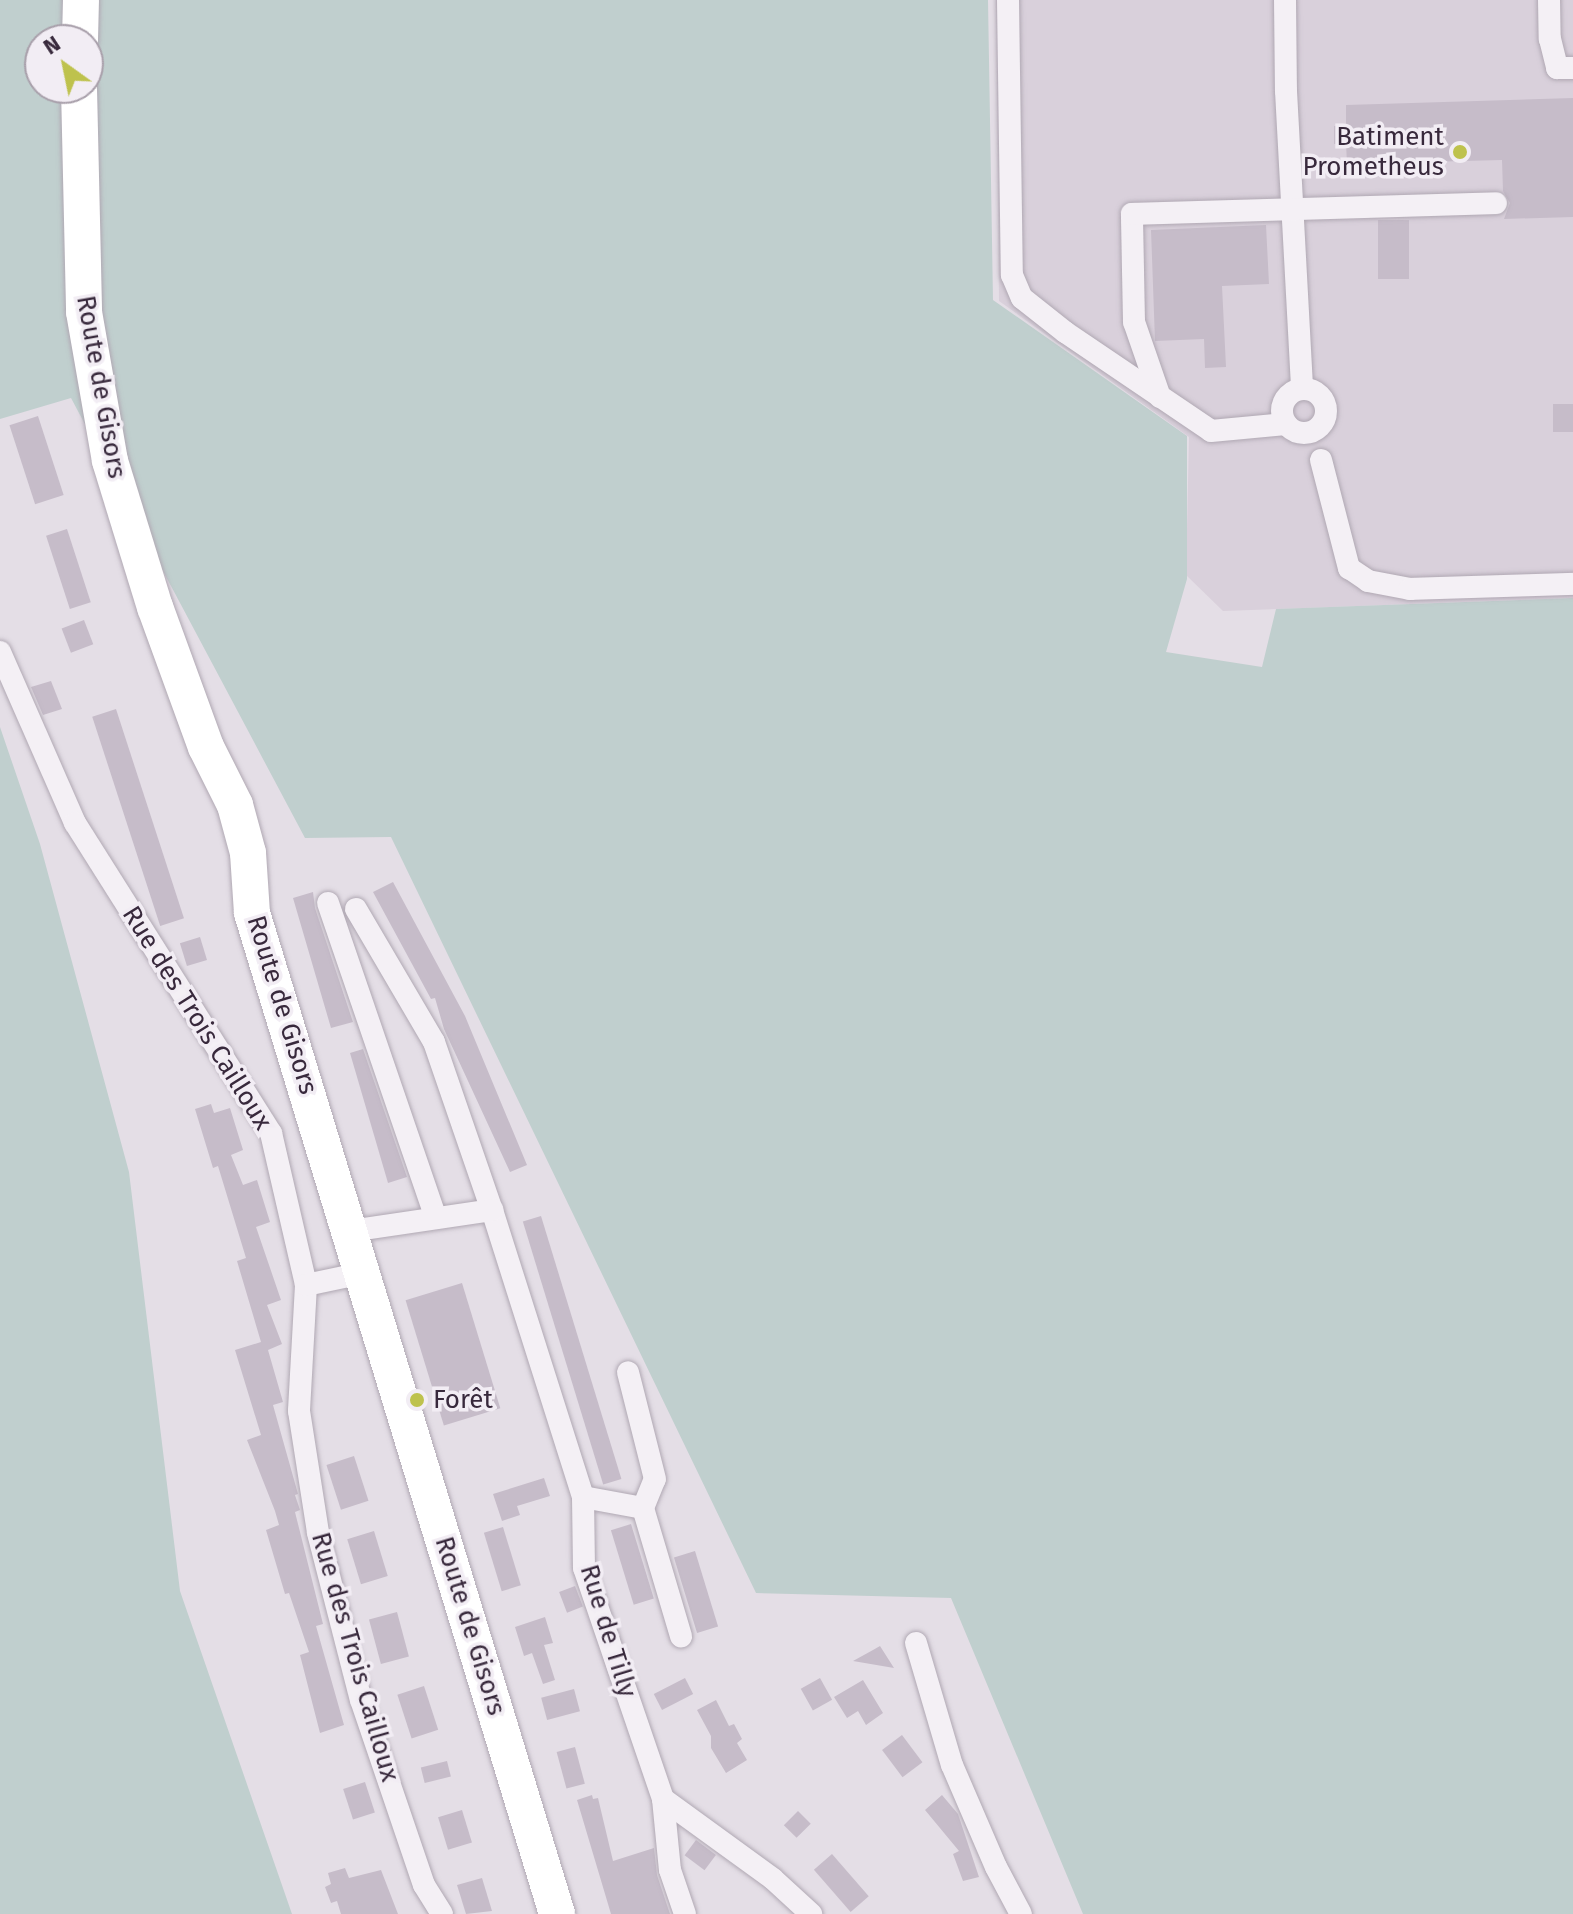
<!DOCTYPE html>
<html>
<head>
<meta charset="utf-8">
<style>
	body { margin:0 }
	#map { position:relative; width:1573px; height:1914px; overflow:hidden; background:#e4dee6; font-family:"Fira Sans",sans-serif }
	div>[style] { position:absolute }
	.built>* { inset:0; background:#d9d0db }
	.green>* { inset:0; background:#c0cfce }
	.building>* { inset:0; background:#c6bcc9; transform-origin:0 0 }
	.roads { filter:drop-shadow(0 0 2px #b0a8b3) drop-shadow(0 0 2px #b0a8b3) }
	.minor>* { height:22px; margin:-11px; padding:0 11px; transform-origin:11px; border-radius:11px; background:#f4f0f5 }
	.minor>.ring { margin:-11px; padding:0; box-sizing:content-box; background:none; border:22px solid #f4f0f5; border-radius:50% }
	.primary>* { height:36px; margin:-18px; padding:0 18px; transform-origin:18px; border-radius:18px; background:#fff }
	.dots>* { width:22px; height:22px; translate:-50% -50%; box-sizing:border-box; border:4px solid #f2edf4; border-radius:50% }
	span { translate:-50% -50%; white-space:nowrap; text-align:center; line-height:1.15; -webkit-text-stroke:7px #f2edf4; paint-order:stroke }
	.poi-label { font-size:26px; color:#38293c }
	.right { translate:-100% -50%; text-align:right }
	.left { translate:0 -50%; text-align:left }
	.street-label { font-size:26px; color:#38293c }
	.north { position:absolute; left:24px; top:24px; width:80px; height:80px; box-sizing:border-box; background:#f2edf4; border:2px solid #a89faa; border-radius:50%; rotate:327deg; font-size:22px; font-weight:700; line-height:32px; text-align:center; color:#38293c }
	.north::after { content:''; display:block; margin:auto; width:28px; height:36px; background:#bec24d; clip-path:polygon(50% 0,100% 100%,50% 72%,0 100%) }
</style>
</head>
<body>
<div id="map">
	<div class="built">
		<div style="clip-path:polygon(996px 0,1573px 0,1573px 598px,1223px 611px,1186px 575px,1189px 437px,999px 301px)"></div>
	</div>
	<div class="green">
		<div style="clip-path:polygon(evenodd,0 0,988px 0,993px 300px,1187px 436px,1187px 579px,1166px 652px,1262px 667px,1276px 609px,1573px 598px,1573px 1914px,1083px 1914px,951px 1598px,756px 1593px,391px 837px,305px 838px,71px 398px,0 419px,0 0,40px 40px,88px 40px,88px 88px,40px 88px,40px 40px)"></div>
		<div style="clip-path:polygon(0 727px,40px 844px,129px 1172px,180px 1591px,292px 1914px,0 1914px)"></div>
	</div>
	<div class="building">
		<div style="clip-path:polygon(1573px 98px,1573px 217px,1504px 219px,1510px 203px,1503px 191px,1502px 160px,1347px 164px,1346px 143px,1334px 144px,1334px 126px,1346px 126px,1346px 105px)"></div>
		<div style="left:1409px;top:220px;width:59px;height:31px;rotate:90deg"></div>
		<div style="clip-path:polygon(1266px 225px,1269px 284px,1222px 286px,1226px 367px,1205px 368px,1204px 339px,1155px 341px,1151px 230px)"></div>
		<div style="left:1573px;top:404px;width:28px;height:20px;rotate:90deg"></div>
		<div style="left:38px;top:416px;width:83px;height:30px;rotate:72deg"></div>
		<div style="left:67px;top:529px;width:77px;height:22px;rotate:72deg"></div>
		<div style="left:84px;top:620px;width:26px;height:24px;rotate:69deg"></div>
		<div style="clip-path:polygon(51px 681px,62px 709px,43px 715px,31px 687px)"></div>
		<div style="left:116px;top:709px;width:220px;height:25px;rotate:72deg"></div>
		<div style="clip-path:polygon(393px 882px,465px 1016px,527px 1165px,510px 1172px,444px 1029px,435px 998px,431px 999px,373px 892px)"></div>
		<div style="clip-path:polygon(313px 892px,315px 908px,353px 1022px,331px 1028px,293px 898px)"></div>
		<div style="left:200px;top:937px;width:24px;height:21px;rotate:73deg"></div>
		<div style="clip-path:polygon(363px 1049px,407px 1177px,388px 1183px,350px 1053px)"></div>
		<div style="clip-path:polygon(211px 1104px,214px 1113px,230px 1108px,243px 1150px,231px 1155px,243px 1185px,257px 1180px,270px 1222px,256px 1227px,281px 1300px,267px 1305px,282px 1344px,268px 1350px,283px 1402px,273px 1405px,298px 1494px,295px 1495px,300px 1510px,295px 1512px,323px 1624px,316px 1626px,344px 1725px,320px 1733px,300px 1655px,309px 1652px,289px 1593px,285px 1594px,266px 1530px,279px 1525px,275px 1511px,247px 1440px,261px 1435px,235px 1350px,261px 1342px,237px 1261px,246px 1258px,218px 1166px,213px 1168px,195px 1109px)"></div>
		<div style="left:541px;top:1216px;width:275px;height:19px;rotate:73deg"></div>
		<div style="left:462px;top:1283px;width:131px;height:59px;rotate:73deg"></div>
		<div style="left:354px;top:1456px;width:47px;height:29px;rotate:72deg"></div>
		<div style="clip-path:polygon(544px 1478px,550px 1496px,517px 1506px,520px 1515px,502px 1521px,493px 1494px)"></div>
		<div style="left:631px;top:1524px;width:78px;height:21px;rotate:73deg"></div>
		<div style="left:503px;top:1527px;width:61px;height:20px;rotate:73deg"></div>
		<div style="left:374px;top:1531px;width:47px;height:28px;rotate:73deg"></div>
		<div style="left:695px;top:1551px;width:79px;height:22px;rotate:73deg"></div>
		<div style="left:575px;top:1586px;width:22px;height:17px;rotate:69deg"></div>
		<div style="left:397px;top:1612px;width:46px;height:29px;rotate:75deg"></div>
		<div style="clip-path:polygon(545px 1617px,553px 1643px,544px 1645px,555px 1680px,543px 1684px,532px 1653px,524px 1656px,515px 1627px)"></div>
		<div style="clip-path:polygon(880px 1646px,894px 1668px,853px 1661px,873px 1650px)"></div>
		<div style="left:685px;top:1678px;width:18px;height:35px;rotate:63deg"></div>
		<div style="left:820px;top:1678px;width:25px;height:22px;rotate:61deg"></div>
		<div style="clip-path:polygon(863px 1680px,883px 1713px,866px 1725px,858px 1711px,847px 1718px,834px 1697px)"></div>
		<div style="left:424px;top:1686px;width:46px;height:28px;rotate:72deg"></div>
		<div style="left:574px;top:1689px;width:23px;height:34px;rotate:75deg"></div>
		<div style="clip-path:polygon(716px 1700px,729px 1726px,734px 1724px,742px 1739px,737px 1743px,747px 1760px,726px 1773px,711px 1748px,711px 1736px,697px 1710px)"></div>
		<div style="left:902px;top:1735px;width:34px;height:25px;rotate:53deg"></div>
		<div style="left:575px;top:1747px;width:38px;height:19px;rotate:75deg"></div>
		<div style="left:447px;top:1761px;width:16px;height:27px;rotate:76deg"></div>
		<div style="left:365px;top:1782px;width:32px;height:23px;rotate:72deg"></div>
		<div style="clip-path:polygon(592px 1795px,593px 1799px,598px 1798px,613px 1861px,654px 1848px,657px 1875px,670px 1914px,611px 1914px,577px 1800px)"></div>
		<div style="clip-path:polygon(942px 1795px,958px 1814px,979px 1877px,963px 1881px,953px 1854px,959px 1851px,925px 1810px)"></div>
		<div style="left:462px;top:1810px;width:34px;height:25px;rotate:73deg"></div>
		<div style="left:798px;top:1811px;width:18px;height:20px;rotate:45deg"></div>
		<div style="left:696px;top:1840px;width:25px;height:19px;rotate:37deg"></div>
		<div style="left:832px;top:1854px;width:56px;height:24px;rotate:49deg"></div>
		<div style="clip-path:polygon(345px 1868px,349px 1878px,381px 1870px,398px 1914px,341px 1914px,337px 1901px,331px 1903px,325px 1887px,331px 1884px,328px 1873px)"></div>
		<div style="clip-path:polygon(482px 1878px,492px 1911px,466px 1914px,457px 1885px)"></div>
	</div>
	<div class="roads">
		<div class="minor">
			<div style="left:1008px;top:0;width:275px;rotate:89.2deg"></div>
			<div style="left:1012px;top:275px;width:25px;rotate:67deg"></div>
			<div style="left:1022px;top:298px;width:55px;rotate:38.3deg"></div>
			<div style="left:1065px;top:332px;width:176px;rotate:34.1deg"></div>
			<div style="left:1211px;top:431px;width:75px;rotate:-5.3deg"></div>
			<div style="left:1285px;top:0;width:91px;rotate:89.4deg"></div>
			<div style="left:1286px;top:91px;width:298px;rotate:86.9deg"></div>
			<div style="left:1549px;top:0;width:39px;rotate:89deg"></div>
			<div style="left:1550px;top:39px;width:30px;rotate:76deg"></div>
			<div style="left:1557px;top:68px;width:16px"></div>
			<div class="ring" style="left:1282px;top:389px;width:22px;height:22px"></div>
			<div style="left:1160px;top:397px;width:79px;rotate:-109.1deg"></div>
			<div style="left:1134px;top:322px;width:108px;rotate:-91.1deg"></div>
			<div style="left:1132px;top:214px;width:364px;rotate:-1.7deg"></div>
			<div style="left:1321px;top:460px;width:112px;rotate:75.5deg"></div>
			<div style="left:1349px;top:568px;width:23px;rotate:34deg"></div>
			<div style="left:1368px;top:581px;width:43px;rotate:10.8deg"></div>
			<div style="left:1410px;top:589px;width:163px;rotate:-1.8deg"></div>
			<div style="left:0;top:652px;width:187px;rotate:66.3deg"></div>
			<div style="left:75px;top:823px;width:367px;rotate:57.7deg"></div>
			<div style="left:271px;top:1133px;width:156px;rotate:77deg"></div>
			<div style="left:306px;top:1285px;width:126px;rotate:93.2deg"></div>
			<div style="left:299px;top:1411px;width:123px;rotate:81.1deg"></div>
			<div style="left:318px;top:1533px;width:172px;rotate:75.6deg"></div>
			<div style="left:361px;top:1700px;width:195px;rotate:71.2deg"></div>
			<div style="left:424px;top:1885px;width:34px;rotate:58deg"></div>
			<div style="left:328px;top:903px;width:333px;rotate:71.1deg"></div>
			<div style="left:356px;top:909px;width:154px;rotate:59.6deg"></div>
			<div style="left:434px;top:1042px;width:178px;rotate:71deg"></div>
			<div style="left:492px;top:1210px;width:301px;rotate:72.4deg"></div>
			<div style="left:583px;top:1497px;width:71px;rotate:89.2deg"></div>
			<div style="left:584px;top:1568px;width:244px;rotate:71.1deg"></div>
			<div style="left:663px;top:1799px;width:71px;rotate:84.4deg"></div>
			<div style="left:670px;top:1870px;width:46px;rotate:71.2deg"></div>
			<div style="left:350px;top:1231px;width:144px;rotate:-8.4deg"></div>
			<div style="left:306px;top:1285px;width:58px;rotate:-11.9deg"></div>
			<div style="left:583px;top:1497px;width:61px;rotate:10.4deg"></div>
			<div style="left:643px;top:1508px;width:31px;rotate:-68deg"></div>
			<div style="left:655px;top:1479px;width:110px;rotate:-104.2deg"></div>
			<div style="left:643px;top:1508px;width:134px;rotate:73.5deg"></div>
			<div style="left:916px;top:1643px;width:127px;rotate:73.6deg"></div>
			<div style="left:952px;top:1765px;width:111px;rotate:66.7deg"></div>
			<div style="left:996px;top:1867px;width:53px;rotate:62deg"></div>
			<div style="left:663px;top:1799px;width:136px;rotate:36deg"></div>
			<div style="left:773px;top:1879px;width:52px;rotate:42.6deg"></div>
		</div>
		<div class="primary">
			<div style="left:80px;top:40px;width:40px;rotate:-88.6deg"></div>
			<div style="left:79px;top:88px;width:224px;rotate:88.7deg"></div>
			<div style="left:84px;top:312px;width:151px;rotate:80.1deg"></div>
			<div style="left:110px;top:461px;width:153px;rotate:72.9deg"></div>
			<div style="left:155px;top:607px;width:149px;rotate:70deg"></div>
			<div style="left:206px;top:747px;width:65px;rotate:63.4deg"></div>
			<div style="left:235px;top:805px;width:50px;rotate:74.8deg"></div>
			<div style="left:248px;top:853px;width:60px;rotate:86.2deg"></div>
			<div style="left:252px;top:913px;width:1046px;rotate:73.05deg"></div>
		</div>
	</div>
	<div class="dots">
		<div style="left:1460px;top:152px;background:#bec24d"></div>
		<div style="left:417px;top:1400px;background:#bec24d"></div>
	</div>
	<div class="poi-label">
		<span class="right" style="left:1444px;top:152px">Batiment<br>Prometheus</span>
		<span class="left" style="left:433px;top:1400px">Forêt</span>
	</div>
	<div class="street-label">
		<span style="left:101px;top:387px;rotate:80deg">Route de Gisors</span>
		<span style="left:282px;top:1005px;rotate:73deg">Route de Gisors</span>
		<span style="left:197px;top:1018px;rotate:58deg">Rue des Trois Cailloux</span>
		<span style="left:470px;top:1626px;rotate:73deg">Route de Gisors</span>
		<span style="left:608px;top:1631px;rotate:73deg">Rue de Tilly</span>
		<span style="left:355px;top:1657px;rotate:74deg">Rue des Trois Cailloux</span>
	</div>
	<div class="north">N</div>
</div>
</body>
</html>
